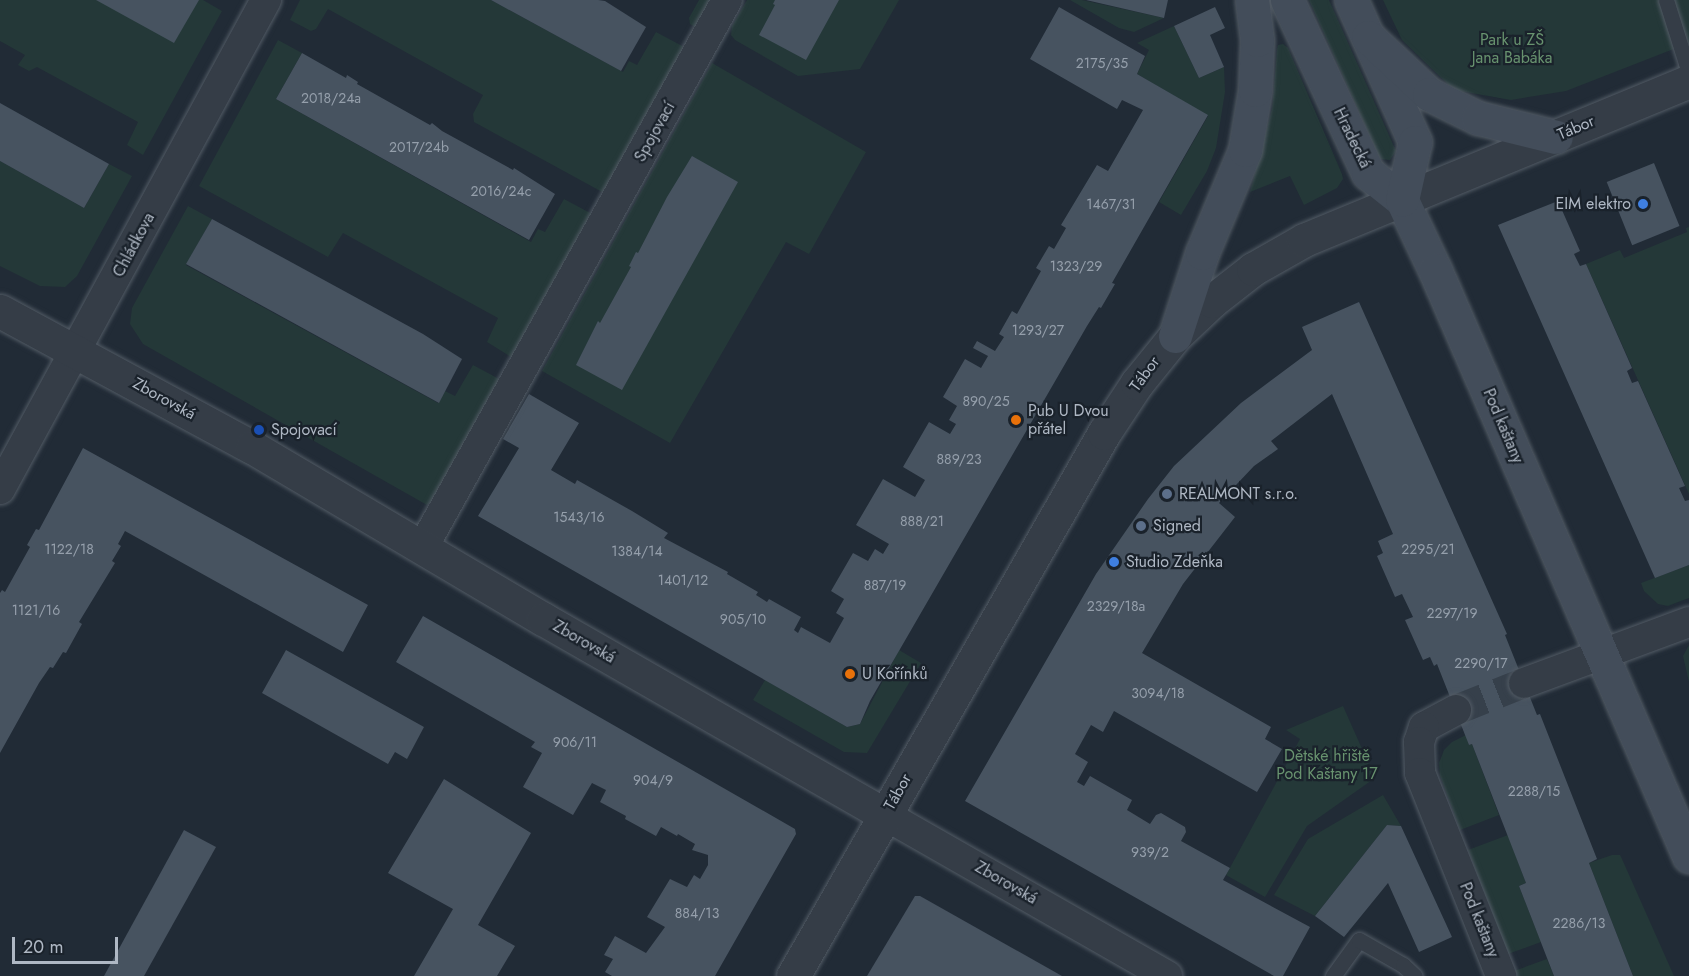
<!DOCTYPE html>
<html>
<head>
<meta charset="utf-8">
<style>
	body { margin:0 }
	#map { position:relative; width:1689px; height:976px; overflow:hidden; background:#212b36; font-family:Jost,sans-serif }
	div>[style] { position:absolute }
	.green>* { inset:0; background:#243838 }
	.building>* { inset:0; background:#475360; transform-origin:0 0 }
	.minor-tunnel>* { height:30px; margin-top:-15px; transform-origin:0; background:repeating-linear-gradient(90deg,#36404b 0 30px,transparent 0 45px) }
	.roads { filter:drop-shadow(0 0 2px #525b65) drop-shadow(0 0 2px #525b65) }
	.service>* { height:15px; margin:-7.5px; padding:0 7.5px; transform-origin:7.5px; border-radius:7.5px; background:#353d47 }
	.minor>* { height:30px; margin:-15px; padding:0 15px; transform-origin:15px; border-radius:15px; background:#353d47 }
	.tertiary>* { height:33px; margin:-16.5px; padding:0 16.5px; transform-origin:16.5px; border-radius:16.5px; background:#353d47 }
	.secondary>* { height:33px; margin:-16.5px; padding:0 16.5px; transform-origin:16.5px; border-radius:16.5px; background:#434d5a }
	.dots>* { width:16px; height:16px; translate:-50% -50%; box-sizing:border-box; border:3px solid #1a222b; border-radius:50% }
	span { translate:-50% -50%; white-space:nowrap; text-align:center; line-height:1.15; -webkit-text-stroke:4.5px #1a222b; paint-order:stroke }
	.number-label { font-size:14px; color:#959fab }
	.number-label span { -webkit-text-stroke-width:0 }
	.park-label { font-size:16px; color:#68936f }
	.street-label { font-size:16px; color:#afb8c4 }
	.poi-label { font-size:16px; color:#afb8c4 }
	.right { translate:-100% -50%; text-align:right }
	.left { translate:0 -50%; text-align:left }
	.scale { position:absolute; left:12px; top:937px; width:106px; height:27px; box-sizing:border-box; border:3px solid #afb8c4; border-top:0; padding-left:8px; font-size:18px; line-height:21px; white-space:nowrap; color:#afb8c4; -webkit-text-stroke:4px #1a222b; paint-order:stroke }
</style>
</head>
<body>
<div id="map">
	<div class="green">
		<div style="clip-path:polygon(0 0,203px 0,222px 11px,143px 155px,127px 145px,138px 122px,37px 67px,29px 71px,18px 65px,25px 55px,0 41px)"></div>
		<div style="clip-path:polygon(300px 0,491px 0,623px 72px,629px 61px,637px 65px,656px 32px,684px 47px,604px 193px,474px 122px,473px 114px,483px 95px,328px 9px,316px 29px,311px 31px,290px 20px)"></div>
		<div style="clip-path:polygon(699px 0,710px 0,695px 27px,690px 24px,689px 18px)"></div>
		<div style="clip-path:polygon(747px 0,899px 0,860px 69px,798px 76px,735px 40px,731px 35px,732px 26px)"></div>
		<div style="clip-path:polygon(1070px 0,1082px 0,1164px 18px,1134px 32px,1119px 28px)"></div>
		<div style="clip-path:polygon(1309px 0,1329px 0,1396px 151px,1390px 160px,1380px 159px)"></div>
		<div style="clip-path:polygon(1383px 0,1689px 0,1689px 43px,1566px 91px,1511px 100px,1454px 90px,1402px 40px)"></div>
		<div style="clip-path:polygon(1174px 26px,1199px 78px,1224px 67px,1225px 92px,1216px 148px,1207px 171px,1181px 215px,1159px 202px,1208px 116px,1137px 74px,1149px 50px,1137px 43px)"></div>
		<div style="clip-path:polygon(278px 40px,302px 53px,276px 99px,531px 242px,538px 229px,545px 232px,564px 199px,592px 214px,513px 358px,487px 342px,498px 318px,343px 233px,328px 257px,199px 186px)"></div>
		<div style="clip-path:polygon(1283px 44px,1288px 48px,1342px 174px,1343px 179px,1337px 188px,1304px 205px,1290px 176px,1250px 192px,1272px 109px,1277px 50px,1278px 45px)"></div>
		<div style="clip-path:polygon(712px 63px,866px 152px,809px 254px,786px 242px,670px 443px,542px 371px)"></div>
		<div style="clip-path:polygon(0 161px,84px 208px,109px 164px,132px 176px,77px 276px,65px 287px,40px 286px,0 266px)"></div>
		<div style="clip-path:polygon(188px 206px,212px 219px,186px 265px,438px 403px,445px 391px,455px 396px,473px 365px,501px 380px,432px 501px,427px 505px,143px 344px,130px 324px,132px 308px)"></div>
		<div style="clip-path:polygon(1689px 227px,1689px 494px,1586px 264px,1620px 250px,1624px 258px,1687px 232px,1686px 228px)"></div>
		<div style="clip-path:polygon(1689px 565px,1689px 598px,1668px 606px,1658px 604px,1644px 591px,1641px 583px)"></div>
		<div style="clip-path:polygon(1689px 645px,1689px 682px,1683px 656px)"></div>
		<div style="clip-path:polygon(899px 650px,921px 663px,867px 753px,844px 752px,753px 700px,765px 680px,847px 727px,860px 724px)"></div>
		<div style="clip-path:polygon(1343px 706px,1375px 778px,1307px 826px,1265px 897px,1226px 875px,1300px 739px,1286px 730px)"></div>
		<div style="clip-path:polygon(1466px 735px,1469px 745px,1472px 744px,1499px 815px,1460px 830px,1440px 776px,1439px 763px,1444px 750px,1452px 742px)"></div>
		<div style="clip-path:polygon(1383px 795px,1401px 826px,1387px 825px,1315px 916px,1274px 895px,1308px 839px)"></div>
		<div style="clip-path:polygon(1508px 835px,1526px 883px,1519px 886px,1541px 942px,1508px 954px,1468px 850px)"></div>
		<div style="clip-path:polygon(1612px 855px,1620px 855px,1622px 859px,1674px 976px,1633px 976px,1589px 863px)"></div>
		<div style="clip-path:polygon(1547px 959px,1554px 976px,1516px 976px,1514px 971px)"></div>
	</div>
	<div class="building">
		<div style="clip-path:polygon(96px 0,199px 0,174px 43px)"></div>
		<div style="clip-path:polygon(491px 0,598px 0,605px 1px,646px 27px,621px 71px)"></div>
		<div style="clip-path:polygon(775px 0,839px 0,806px 60px,759px 35px,775px 5px,773px 4px)"></div>
		<div style="clip-path:polygon(1086px 0,1168px 0,1164px 18px)"></div>
		<div style="clip-path:polygon(1059px 7px,1145px 56px,1137px 74px,1208px 115px,1112px 283px,1115px 284px,1101px 308px,1099px 307px,1087px 326px,870px 701px,860px 724px,847px 727px,478px 516px,519px 448px,503px 439px,529px 394px,579px 423px,551px 470px,575px 484px,577px 480px,632px 511px,668px 533px,664px 538px,728px 572px,727px 574px,758px 592px,756px 595px,767px 602px,769px 599px,801px 617px,794px 630px,798px 633px,801px 627px,830px 643px,844px 618px,836px 613px,844px 599px,831px 591px,853px 553px,868px 561px,875px 549px,883px 554px,889px 544px,856px 525px,883px 479px,915px 497px,925px 480px,903px 467px,929px 422px,950px 434px,956px 424px,949px 420px,957px 406px,943px 397px,965px 359px,981px 368px,988px 356px,973px 348px,977px 341px,995px 351px,1004px 337px,999px 334px,1012px 311px,1017px 314px,1041px 271px,1036px 268px,1049px 246px,1054px 249px,1066px 228px,1061px 225px,1097px 165px,1108px 171px,1143px 110px,1122px 100px,1117px 109px,1030px 59px)"></div>
		<div style="clip-path:polygon(1215px 7px,1225px 28px,1210px 35px,1224px 67px,1199px 78px,1174px 26px)"></div>
		<div style="clip-path:polygon(302px 53px,346px 78px,347px 75px,358px 82px,357px 84px,430px 125px,432px 123px,442px 131px,513px 170px,514px 168px,555px 194px,529px 240px,276px 99px)"></div>
		<div style="clip-path:polygon(0 103px,109px 164px,84px 208px,0 161px)"></div>
		<div style="clip-path:polygon(692px 156px,738px 182px,622px 390px,576px 365px,598px 321px,600px 323px,631px 267px,629px 266px,636px 252px,638px 253px,667px 197px)"></div>
		<div style="left:1654px;top:163px;width:68px;height:51px;rotate:68deg"></div>
		<div style="clip-path:polygon(1558px 201px,1580px 251px,1574px 254px,1580px 266px,1586px 264px,1632px 368px,1627px 371px,1632px 383px,1638px 381px,1685px 486px,1679px 488px,1685px 501px,1689px 500px,1689px 565px,1655px 578px,1498px 225px)"></div>
		<div style="clip-path:polygon(212px 219px,423px 334px,462px 359px,439px 403px,186px 264px)"></div>
		<div style="clip-path:polygon(1359px 302px,1507px 634px,1505px 635px,1537px 715px,1540px 714px,1597px 859px,1589px 863px,1633px 976px,1554px 976px,1519px 886px,1526px 883px,1472px 744px,1469px 745px,1437px 664px,1434px 666px,1430px 657px,1423px 660px,1405px 620px,1413px 617px,1402px 594px,1395px 597px,1377px 556px,1383px 553px,1378px 541px,1393px 534px,1332px 394px,1271px 441px,1278px 449px,1254px 466px,1219px 503px,1235px 517px,1183px 584px,1142px 653px,1271px 727px,1265px 739px,1282px 749px,1257px 792px,1114px 711px,1103px 732px,1091px 725px,1075px 754px,1088px 762px,1077px 782px,1084px 786px,1090px 776px,1132px 800px,1127px 810px,1150px 824px,1156px 815px,1161px 813px,1185px 827px,1186px 832px,1181px 841px,1230px 868px,1223px 880px,1310px 927px,1283px 976px,1274px 976px,965px 801px,1096px 574px,1148px 499px,1174px 466px,1241px 403px,1312px 350px,1302px 327px)"></div>
		<div style="clip-path:polygon(83px 448px,368px 605px,343px 652px,125px 531px,118px 544px,121px 546px,112px 561px,115px 563px,79px 622px,82px 624px,66px 653px,63px 652px,53px 668px,50px 667px,39px 683px,0 753px,0 593px,2px 590px,5px 592px,30px 547px,27px 545px,36px 529px,39px 530px)"></div>
		<div style="clip-path:polygon(423px 616px,795px 829px,796px 834px,715px 976px,612px 976px,605px 972px,613px 959px,604px 955px,615px 936px,646px 953px,665px 927px,647px 917px,670px 879px,687px 887px,694px 875px,700px 879px,708px 865px,708px 855px,692px 850px,695px 844px,678px 834px,677px 836px,661px 827px,656px 836px,625px 819px,626px 816px,600px 802px,606px 790px,592px 783px,573px 815px,523px 787px,542px 753px,531px 747px,535px 742px,396px 662px)"></div>
		<div style="clip-path:polygon(286px 650px,424px 727px,407px 759px,395px 752px,388px 764px,262px 693px)"></div>
		<div style="clip-path:polygon(444px 779px,531px 833px,478px 925px,515px 946px,497px 976px,414px 976px,453px 909px,388px 873px)"></div>
		<div style="clip-path:polygon(1387px 825px,1401px 826px,1452px 937px,1419px 952px,1388px 883px,1344px 937px,1315px 916px)"></div>
		<div style="clip-path:polygon(184px 830px,216px 847px,144px 976px,104px 976px)"></div>
		<div style="clip-path:polygon(915px 896px,920px 896px,1062px 976px,867px 976px)"></div>
	</div>
	<div class="minor-tunnel">
		<div style="left:1456px;top:710px;width:73px;rotate:-21.7deg"></div>
	</div>
	<div class="roads">
		<div class="service">
			<div style="left:1666px;top:0;width:77px;rotate:72.5deg"></div>
			<div style="left:1333px;top:976px;width:44px;rotate:-54.2deg"></div>
			<div style="left:1359px;top:940px;width:51px;rotate:29.6deg"></div>
			<div style="left:1403px;top:965px;width:16px;rotate:43deg"></div>
		</div>
		<div class="minor">
			<div style="left:0;top:489px;width:557px;rotate:-61.46deg"></div>
			<div style="left:423px;top:547px;width:626px;rotate:-60.94deg"></div>
			<div style="left:1524px;top:683px;width:176px;rotate:-20.3deg"></div>
			<div style="left:1456px;top:710px;width:36px;rotate:152deg"></div>
			<div style="left:1424px;top:727px;width:16px;rotate:108deg"></div>
			<div style="left:1419px;top:742px;width:31px;rotate:88deg"></div>
			<div style="left:1420px;top:773px;width:219px;rotate:68.2deg"></div>
			<div style="left:885px;top:815px;width:325px;rotate:29.7deg"></div>
		</div>
		<div class="tertiary">
			<div style="left:0;top:311px;width:286px;rotate:28.4deg"></div>
			<div style="left:252px;top:447px;width:338px;rotate:30.6deg"></div>
			<div style="left:543px;top:619px;width:394px;rotate:29.8deg"></div>
			<div style="left:793px;top:976px;width:626px;rotate:-60.2deg"></div>
			<div style="left:1104px;top:433px;width:60px;rotate:-56.6deg"></div>
			<div style="left:1137px;top:383px;width:60px;rotate:-51deg"></div>
			<div style="left:1175px;top:336px;width:51px;rotate:-43.4deg"></div>
			<div style="left:1212px;top:301px;width:52px;rotate:-38deg"></div>
			<div style="left:1253px;top:269px;width:59px;rotate:-29.6deg"></div>
			<div style="left:1304px;top:240px;width:417px;rotate:-22.4deg"></div>
		</div>
		<div class="secondary">
			<div style="left:1287px;top:0;width:191px;rotate:64.9deg"></div>
			<div style="left:1368px;top:173px;width:43px;rotate:38.5deg"></div>
			<div style="left:1402px;top:200px;width:77px;rotate:64.8deg"></div>
			<div style="left:1435px;top:270px;width:639px;rotate:66.57deg"></div>
			<div style="left:1351px;top:0;width:156px;rotate:65.7deg"></div>
			<div style="left:1415px;top:142px;width:59px;rotate:102.6deg"></div>
			<div style="left:1368px;top:37px;width:83px;rotate:43.1deg"></div>
			<div style="left:1429px;top:94px;width:55px;rotate:26.1deg"></div>
			<div style="left:1478px;top:118px;width:80px;rotate:13.7deg"></div>
			<div style="left:1175px;top:336px;width:87px;rotate:-72deg"></div>
			<div style="left:1202px;top:253px;width:112px;rotate:-67.3deg"></div>
			<div style="left:1245px;top:150px;width:61px;rotate:-80.5deg"></div>
			<div style="left:1255px;top:90px;width:50px;rotate:-87.7deg"></div>
			<div style="left:1257px;top:40px;width:40px;rotate:-97.1deg"></div>
		</div>
	</div>
	<div class="dots">
		<div style="left:1643px;top:204px;background:#3f7fe0"></div>
		<div style="left:1016px;top:420px;background:#e8710a"></div>
		<div style="left:259px;top:430px;background:#1a4fb4"></div>
		<div style="left:1167px;top:494px;background:#5c6f8a"></div>
		<div style="left:1141px;top:526px;background:#5c6f8a"></div>
		<div style="left:1114px;top:562px;background:#3f7fe0"></div>
		<div style="left:850px;top:674px;background:#e8710a"></div>
	</div>
	<div class="number-label">
		<span style="left:1102px;top:63px">2175/35</span>
		<span style="left:331px;top:98px">2018/24a</span>
		<span style="left:419px;top:147px">2017/24b</span>
		<span style="left:501px;top:191px">2016/24c</span>
		<span style="left:1111px;top:204px">1467/31</span>
		<span style="left:1076px;top:266px">1323/29</span>
		<span style="left:1038px;top:330px">1293/27</span>
		<span style="left:986px;top:401px">890/25</span>
		<span style="left:959px;top:459px">889/23</span>
		<span style="left:579px;top:517px">1543/16</span>
		<span style="left:922px;top:521px">888/21</span>
		<span style="left:69px;top:549px">1122/18</span>
		<span style="left:1428px;top:549px">2295/21</span>
		<span style="left:637px;top:551px">1384/14</span>
		<span style="left:683px;top:580px">1401/12</span>
		<span style="left:885px;top:585px">887/19</span>
		<span style="left:1116px;top:606px">2329/18a</span>
		<span style="left:36px;top:610px">1121/16</span>
		<span style="left:1452px;top:613px">2297/19</span>
		<span style="left:743px;top:619px">905/10</span>
		<span style="left:1481px;top:663px">2290/17</span>
		<span style="left:1158px;top:693px">3094/18</span>
		<span style="left:575px;top:742px">906/11</span>
		<span style="left:653px;top:780px">904/9</span>
		<span style="left:1534px;top:791px">2288/15</span>
		<span style="left:1150px;top:852px">939/2</span>
		<span style="left:697px;top:913px">884/13</span>
		<span style="left:1579px;top:923px">2286/13</span>
	</div>
	<div class="park-label">
		<span style="left:1512px;top:49px">Park u ZŠ<br>Jana Babáka</span>
		<span style="left:1327px;top:765px">Dětské hřiště<br>Pod Kaštany 17</span>
	</div>
	<div class="street-label">
		<span style="left:1576px;top:128px;rotate:-23deg">Tábor</span>
		<span style="left:655px;top:132px;rotate:-61deg">Spojovací</span>
		<span style="left:1352px;top:138px;rotate:64deg">Hradecká</span>
		<span style="left:134px;top:245px;rotate:-62deg">Chládkova</span>
		<span style="left:1145px;top:374px;rotate:-54deg">Tábor</span>
		<span style="left:164px;top:399px;rotate:29deg">Zborovská</span>
		<span style="left:1503px;top:426px;rotate:67deg">Pod kaštany</span>
		<span style="left:584px;top:642px;rotate:30deg">Zborovská</span>
		<span style="left:898px;top:792px;rotate:-61deg">Tábor</span>
		<span style="left:1006px;top:883px;rotate:30deg">Zborovská</span>
		<span style="left:1479px;top:920px;rotate:68deg">Pod kaštany</span>
	</div>
	<div class="poi-label">
		<span class="right" style="left:1631px;top:204px">EIM elektro</span>
		<span class="left" style="left:1028px;top:420px">Pub U Dvou<br>přátel</span>
		<span class="left" style="left:271px;top:430px">Spojovací</span>
		<span class="left" style="left:1179px;top:494px">REALMONT s.r.o.</span>
		<span class="left" style="left:1153px;top:526px">Signed</span>
		<span class="left" style="left:1126px;top:562px">Studio Zdeňka</span>
		<span class="left" style="left:862px;top:674px">U Kořínků</span>
	</div>
	<div class="scale">20 m</div>
</div>
</body>
</html>
